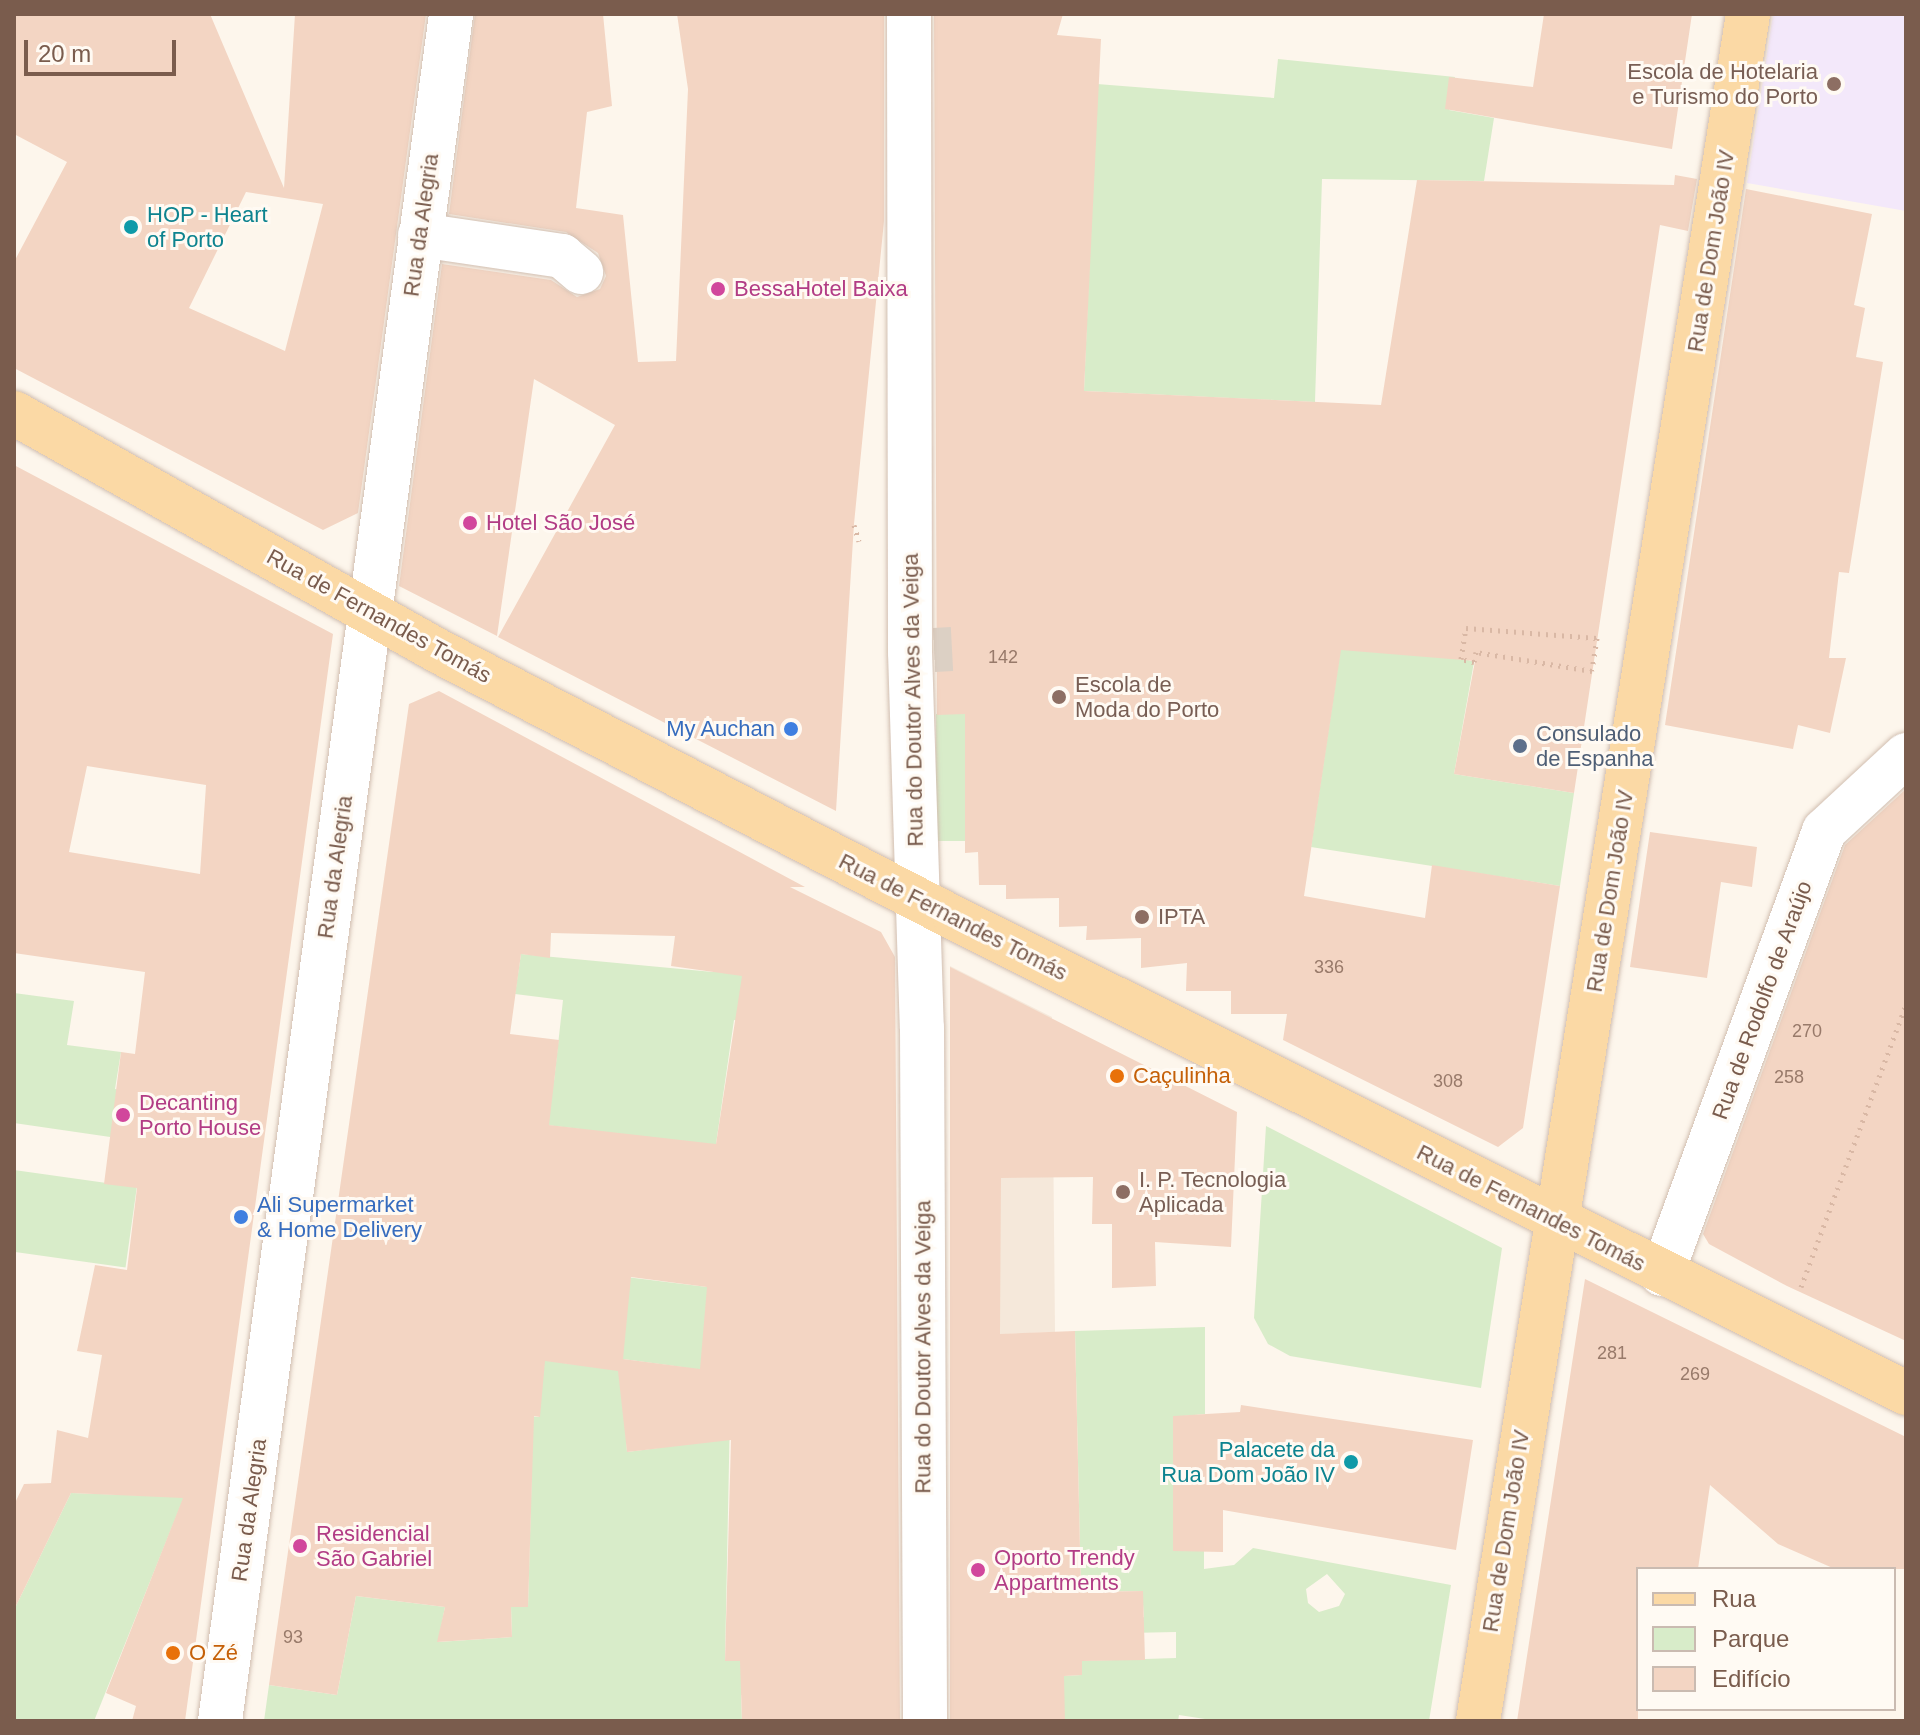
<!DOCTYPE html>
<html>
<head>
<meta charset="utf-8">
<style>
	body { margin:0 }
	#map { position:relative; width:1920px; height:1735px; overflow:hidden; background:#fdf6ec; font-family:Helvetica,sans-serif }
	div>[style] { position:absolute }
	.residential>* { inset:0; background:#f5e8da }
	.education>* { inset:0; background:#f3e8fa }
	.green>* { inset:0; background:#d8ecc9; transform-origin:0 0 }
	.building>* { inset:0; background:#f3d5c3 }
	.minor-tunnel>* { height:44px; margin-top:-22px; transform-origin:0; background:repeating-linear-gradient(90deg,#dcd0c4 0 44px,transparent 0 66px) }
	.path>* { height:5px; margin-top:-2.5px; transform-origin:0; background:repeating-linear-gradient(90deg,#d9b8a5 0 2px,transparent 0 8px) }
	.roads { filter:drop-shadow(0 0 2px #d1beb0) drop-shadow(0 0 2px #d1beb0) }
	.minor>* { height:44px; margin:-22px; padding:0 22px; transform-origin:22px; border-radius:22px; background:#fff }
	.major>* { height:44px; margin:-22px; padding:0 22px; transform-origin:22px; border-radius:22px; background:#fbd9a5 }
	.dots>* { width:22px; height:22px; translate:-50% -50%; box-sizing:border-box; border:4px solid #fffaf3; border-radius:50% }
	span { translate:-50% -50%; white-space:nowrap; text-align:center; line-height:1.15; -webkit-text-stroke:6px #fffaf3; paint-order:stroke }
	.number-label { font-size:18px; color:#987a6a }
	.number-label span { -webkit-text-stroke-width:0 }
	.education-label { font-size:22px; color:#785e54 }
	.right { translate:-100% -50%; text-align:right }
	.left { translate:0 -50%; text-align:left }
	.culture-label { font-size:22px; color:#0d838f }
	.street-label { font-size:22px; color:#7a5c4d }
	.hotel-label { font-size:22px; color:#b23c85 }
	.shop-label { font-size:22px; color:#366cbe }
	.service-label { font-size:22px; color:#4e5e75 }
	.food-label { font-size:22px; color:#c56008 }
	.frame { position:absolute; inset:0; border:16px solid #7a5c4d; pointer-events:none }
	.legend { position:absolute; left:1636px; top:1567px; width:260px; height:144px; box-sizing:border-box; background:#fffaf3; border:2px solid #cabbb1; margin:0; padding:10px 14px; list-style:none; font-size:24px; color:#7a5c4d }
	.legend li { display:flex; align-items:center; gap:16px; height:40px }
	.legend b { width:40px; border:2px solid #cabbb1 }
	.scale { position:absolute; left:24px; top:40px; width:152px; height:36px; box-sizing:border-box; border:4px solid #7a5c4d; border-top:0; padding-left:10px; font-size:24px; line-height:28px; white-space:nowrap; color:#7a5c4d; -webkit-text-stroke:6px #fffaf3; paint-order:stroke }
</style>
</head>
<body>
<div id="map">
	<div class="residential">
		<div style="clip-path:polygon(950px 966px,1052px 1017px,1055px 1332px,953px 1336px)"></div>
	</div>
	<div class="education">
		<div style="clip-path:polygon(1773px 14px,1906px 14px,1906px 211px,1747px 183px)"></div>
	</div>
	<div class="green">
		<div style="clip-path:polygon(1278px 59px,1455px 77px,1449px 110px,1494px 118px,1484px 181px,1322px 179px,1315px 402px,1084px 391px,1097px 84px,1274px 98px)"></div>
		<div style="clip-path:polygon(1345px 619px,1474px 662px,1454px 774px,1574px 793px,1560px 886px,1311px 847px)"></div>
		<div style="left:965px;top:714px;width:127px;height:29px;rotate:90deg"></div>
		<div style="clip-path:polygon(719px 926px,792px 1027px,734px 1020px,716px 1144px,767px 1293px,580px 1129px,521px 1122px,554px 1081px,563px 1000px,515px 994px,521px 954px,713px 972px)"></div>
		<div style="clip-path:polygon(14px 993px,74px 1001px,67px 1045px,121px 1052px,115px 1089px,130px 1091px,124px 1139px,14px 1123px)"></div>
		<div style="clip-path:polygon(1266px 1126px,1502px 1248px,1481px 1388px,1290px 1356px,1268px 1344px,1254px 1318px)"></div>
		<div style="left:14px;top:1170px;width:124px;height:81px;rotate:8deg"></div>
		<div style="clip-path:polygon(evenodd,618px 1276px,707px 1287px,730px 1412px,725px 1661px,753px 1661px,754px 1694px,741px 1695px,742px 1721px,264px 1721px,269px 1685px,337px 1695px,356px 1596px,445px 1607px,438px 1642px,512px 1637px,511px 1607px,528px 1607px,532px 1465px,472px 1411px,539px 1417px,522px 1345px,567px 1364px,682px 1367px,623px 1359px,618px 1276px,658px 1424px,658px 1448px,627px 1452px,625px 1424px,658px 1424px)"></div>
		<div style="clip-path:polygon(evenodd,1205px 1327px,1205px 1414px,1173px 1417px,1174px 1457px,1204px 1538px,1204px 1569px,1234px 1565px,1253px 1548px,1451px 1585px,1429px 1721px,1218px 1721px,1179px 1715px,1178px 1721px,1065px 1721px,1002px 1679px,1082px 1675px,1082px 1661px,1176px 1658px,1176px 1632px,1081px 1634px,1144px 1617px,1142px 1591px,1081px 1592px,1075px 1331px,1205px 1327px,1327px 1574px,1345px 1594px,1339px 1606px,1319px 1612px,1308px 1603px,1306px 1589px,1327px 1574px)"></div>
		<div style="clip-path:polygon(71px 1493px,184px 1497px,94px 1721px,14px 1721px,14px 1610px)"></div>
	</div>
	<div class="building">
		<div style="clip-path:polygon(evenodd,14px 14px,210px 14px,284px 188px,295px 14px,426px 14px,358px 513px,323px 530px,14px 368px,14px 262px,67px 162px,14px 134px,14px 14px,246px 192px,323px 204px,285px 351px,189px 308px,246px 192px)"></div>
		<div style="clip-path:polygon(475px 14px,603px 14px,612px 106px,587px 112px,576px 208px,623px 215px,638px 362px,676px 361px,688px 89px,677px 14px,884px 14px,884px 221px,854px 524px,836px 811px,498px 637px,615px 425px,534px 379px,497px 636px,399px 586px,442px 264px,551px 280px,577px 297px,600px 289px,606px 276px,598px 253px,566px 232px,449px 214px)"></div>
		<div style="clip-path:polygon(934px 14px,1063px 14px,1057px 35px,1101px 39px,1084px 391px,1381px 405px,1417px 180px,1674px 185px,1675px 175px,1697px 179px,1688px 231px,1660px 225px,1574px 793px,1454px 774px,1475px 661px,1341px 650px,1304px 896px,1425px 918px,1432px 865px,1560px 886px,1523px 1128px,1498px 1147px,1283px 1040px,1287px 1014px,1231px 1014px,1231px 991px,1186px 991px,1187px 963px,1141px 968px,1141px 938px,1086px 940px,1087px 926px,1059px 927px,1059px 898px,1006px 899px,1006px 885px,979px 885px,978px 852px,965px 853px,965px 714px,937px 715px)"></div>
		<div style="clip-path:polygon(1544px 14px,1692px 14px,1672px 149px,1445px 109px,1449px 77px,1533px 87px)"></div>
		<div style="clip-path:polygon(1746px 189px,1872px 214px,1854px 305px,1865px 308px,1856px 357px,1883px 362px,1849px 573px,1839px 572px,1829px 658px,1846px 658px,1830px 733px,1798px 725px,1793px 749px,1665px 725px)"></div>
		<div style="clip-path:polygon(evenodd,14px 465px,333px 634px,185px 1721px,132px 1721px,136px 1706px,106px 1693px,183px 1498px,71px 1493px,14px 1610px,14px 1505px,24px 1484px,51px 1483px,57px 1430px,88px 1438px,102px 1355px,77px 1351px,95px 1265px,127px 1270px,137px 1188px,104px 1184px,121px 1052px,135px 1054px,145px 972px,14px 953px,14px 465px,87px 766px,206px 785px,200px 874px,69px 852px,87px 766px)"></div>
		<div style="clip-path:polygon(evenodd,439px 691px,805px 887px,790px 887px,881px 932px,895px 957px,900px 1721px,742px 1721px,740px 1661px,725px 1661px,731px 1440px,627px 1452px,618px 1371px,545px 1361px,540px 1417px,534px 1416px,528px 1607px,511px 1607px,512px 1637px,437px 1642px,445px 1607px,356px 1596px,337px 1695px,269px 1685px,409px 704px,439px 691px,551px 933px,675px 936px,671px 966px,742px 976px,716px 1144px,549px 1125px,559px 1040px,510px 1034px,521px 954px,550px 958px,551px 933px,439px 691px,631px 1277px,707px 1287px,700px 1369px,623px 1359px,631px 1277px)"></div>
		<div style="clip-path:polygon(1906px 789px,1906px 1341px,1787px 1286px,1709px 1244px,1703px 1234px,1845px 845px)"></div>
		<div style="clip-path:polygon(1650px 832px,1757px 847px,1752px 887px,1721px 882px,1707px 978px,1630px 967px)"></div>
		<div style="clip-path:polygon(950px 967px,1237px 1112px,1231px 1247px,1155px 1242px,1156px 1286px,1112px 1288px,1112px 1224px,1092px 1224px,1093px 1177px,1001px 1178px,1000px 1334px,1075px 1331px,1081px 1592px,1143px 1591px,1145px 1660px,1082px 1661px,1082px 1675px,1064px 1676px,1065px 1721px,950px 1721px)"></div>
		<div style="clip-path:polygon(1585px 1279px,1906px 1437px,1906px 1569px,1835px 1569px,1778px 1544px,1710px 1485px,1698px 1569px,1638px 1569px,1638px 1721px,1517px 1721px)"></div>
		<div style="clip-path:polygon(1241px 1405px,1473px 1440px,1456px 1550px,1223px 1510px,1223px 1552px,1173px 1551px,1173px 1416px,1240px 1412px)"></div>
	</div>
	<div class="minor-tunnel">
		<div style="left:934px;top:650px;width:18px;rotate:-3deg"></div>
	</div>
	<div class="path">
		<div style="left:854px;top:525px;width:17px;rotate:73deg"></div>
		<div style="left:1466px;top:628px;width:131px;rotate:4.4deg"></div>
		<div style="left:1597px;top:638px;width:33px;rotate:99deg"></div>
		<div style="left:1592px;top:671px;width:118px;rotate:-170.7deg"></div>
		<div style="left:1476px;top:652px;width:10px;rotate:101deg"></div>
		<div style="left:1474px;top:662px;width:13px;rotate:-167deg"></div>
		<div style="left:1461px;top:659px;width:31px;rotate:-81deg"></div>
		<div style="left:1801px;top:1287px;width:301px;rotate:-69.6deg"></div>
	</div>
	<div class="roads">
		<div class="minor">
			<div style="left:909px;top:14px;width:638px;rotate:89.91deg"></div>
			<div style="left:910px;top:652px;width:376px;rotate:88.2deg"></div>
			<div style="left:922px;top:1028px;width:693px;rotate:89.75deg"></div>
			<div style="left:420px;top:235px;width:144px;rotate:8.4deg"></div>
			<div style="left:562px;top:256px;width:25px;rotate:40deg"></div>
			<div style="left:1662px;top:1274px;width:472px;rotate:-69.9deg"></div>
			<div style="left:1824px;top:831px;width:112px;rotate:-42.8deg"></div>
			<div style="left:220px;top:1721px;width:1723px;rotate:-82.29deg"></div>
		</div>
		<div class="major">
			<div style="left:14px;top:413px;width:486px;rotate:29.3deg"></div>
			<div style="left:438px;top:651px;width:583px;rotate:27.36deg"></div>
			<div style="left:956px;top:919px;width:1062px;rotate:26.52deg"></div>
			<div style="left:1478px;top:1721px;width:1728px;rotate:-81.01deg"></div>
		</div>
	</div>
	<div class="dots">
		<div style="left:1834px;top:84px;background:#8d6e63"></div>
		<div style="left:131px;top:227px;background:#0f9aa8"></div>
		<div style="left:718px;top:289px;background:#d1479c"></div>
		<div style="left:470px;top:523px;background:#d1479c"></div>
		<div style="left:1059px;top:697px;background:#8d6e63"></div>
		<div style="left:791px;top:729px;background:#3f7fe0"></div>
		<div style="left:1520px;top:746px;background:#5c6f8a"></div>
		<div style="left:1142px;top:917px;background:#8d6e63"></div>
		<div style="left:1117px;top:1076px;background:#e8710a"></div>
		<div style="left:123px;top:1115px;background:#d1479c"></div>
		<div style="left:1123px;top:1192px;background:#8d6e63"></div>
		<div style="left:241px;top:1217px;background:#3f7fe0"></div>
		<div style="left:1351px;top:1462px;background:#0f9aa8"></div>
		<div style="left:300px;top:1546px;background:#d1479c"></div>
		<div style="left:978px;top:1570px;background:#d1479c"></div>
		<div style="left:173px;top:1653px;background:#e8710a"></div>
	</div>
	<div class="number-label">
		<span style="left:1003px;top:657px">142</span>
		<span style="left:1329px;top:967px">336</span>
		<span style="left:1807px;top:1031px">270</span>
		<span style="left:1789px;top:1077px">258</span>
		<span style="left:1448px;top:1081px">308</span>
		<span style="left:1612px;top:1353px">281</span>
		<span style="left:1695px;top:1374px">269</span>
		<span style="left:293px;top:1637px">93</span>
	</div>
	<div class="education-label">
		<span class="right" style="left:1818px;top:84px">Escola de Hotelaria<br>e Turismo do Porto</span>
		<span class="left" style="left:1075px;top:697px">Escola de<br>Moda do Porto</span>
		<span class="left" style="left:1158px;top:917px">IPTA</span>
		<span class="left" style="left:1139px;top:1192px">I. P. Tecnologia<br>Aplicada</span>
	</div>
	<div class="culture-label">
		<span class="left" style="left:147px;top:227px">HOP - Heart<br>of Porto</span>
		<span class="right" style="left:1335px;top:1462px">Palacete da<br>Rua Dom João IV</span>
	</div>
	<div class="street-label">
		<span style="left:421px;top:225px;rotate:-82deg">Rua da Alegria</span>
		<span style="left:1711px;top:251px;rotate:-81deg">Rua de Dom João IV</span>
		<span style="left:379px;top:616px;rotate:29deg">Rua de Fernandes Tomás</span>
		<span style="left:913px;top:700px;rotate:-91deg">Rua do Doutor Alves da Veiga</span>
		<span style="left:335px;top:867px;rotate:-82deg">Rua da Alegria</span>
		<span style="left:1610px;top:891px;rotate:-81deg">Rua de Dom João IV</span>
		<span style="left:953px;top:917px;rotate:27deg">Rua de Fernandes Tomás</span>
		<span style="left:1762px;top:1000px;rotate:-70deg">Rua de Rodolfo de Araújo</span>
		<span style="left:1531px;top:1208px;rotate:27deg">Rua de Fernandes Tomás</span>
		<span style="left:923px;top:1347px;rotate:-90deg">Rua do Doutor Alves da Veiga</span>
		<span style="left:249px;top:1510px;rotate:-82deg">Rua da Alegria</span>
		<span style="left:1506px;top:1531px;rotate:-81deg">Rua de Dom João IV</span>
	</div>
	<div class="hotel-label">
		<span class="left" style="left:734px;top:289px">BessaHotel Baixa</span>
		<span class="left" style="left:486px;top:523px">Hotel São José</span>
		<span class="left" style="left:139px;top:1115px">Decanting<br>Porto House</span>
		<span class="left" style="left:316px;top:1546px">Residencial<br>São Gabriel</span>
		<span class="left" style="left:994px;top:1570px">Oporto Trendy<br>Appartments</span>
	</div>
	<div class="shop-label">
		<span class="right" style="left:775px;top:729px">My Auchan</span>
		<span class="left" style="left:257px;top:1217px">Ali Supermarket<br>&amp; Home Delivery</span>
	</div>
	<div class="service-label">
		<span class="left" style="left:1536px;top:746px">Consulado<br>de Espanha</span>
	</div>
	<div class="food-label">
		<span class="left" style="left:1133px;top:1076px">Caçulinha</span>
		<span class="left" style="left:189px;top:1653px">O Zé</span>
	</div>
	<div class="frame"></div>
	<ul class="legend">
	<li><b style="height:10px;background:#fbd9a5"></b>Rua</li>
	<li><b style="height:22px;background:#d8ecc9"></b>Parque</li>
	<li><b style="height:22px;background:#f3d5c3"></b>Edifício</li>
	</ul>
	<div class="scale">20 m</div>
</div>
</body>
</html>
